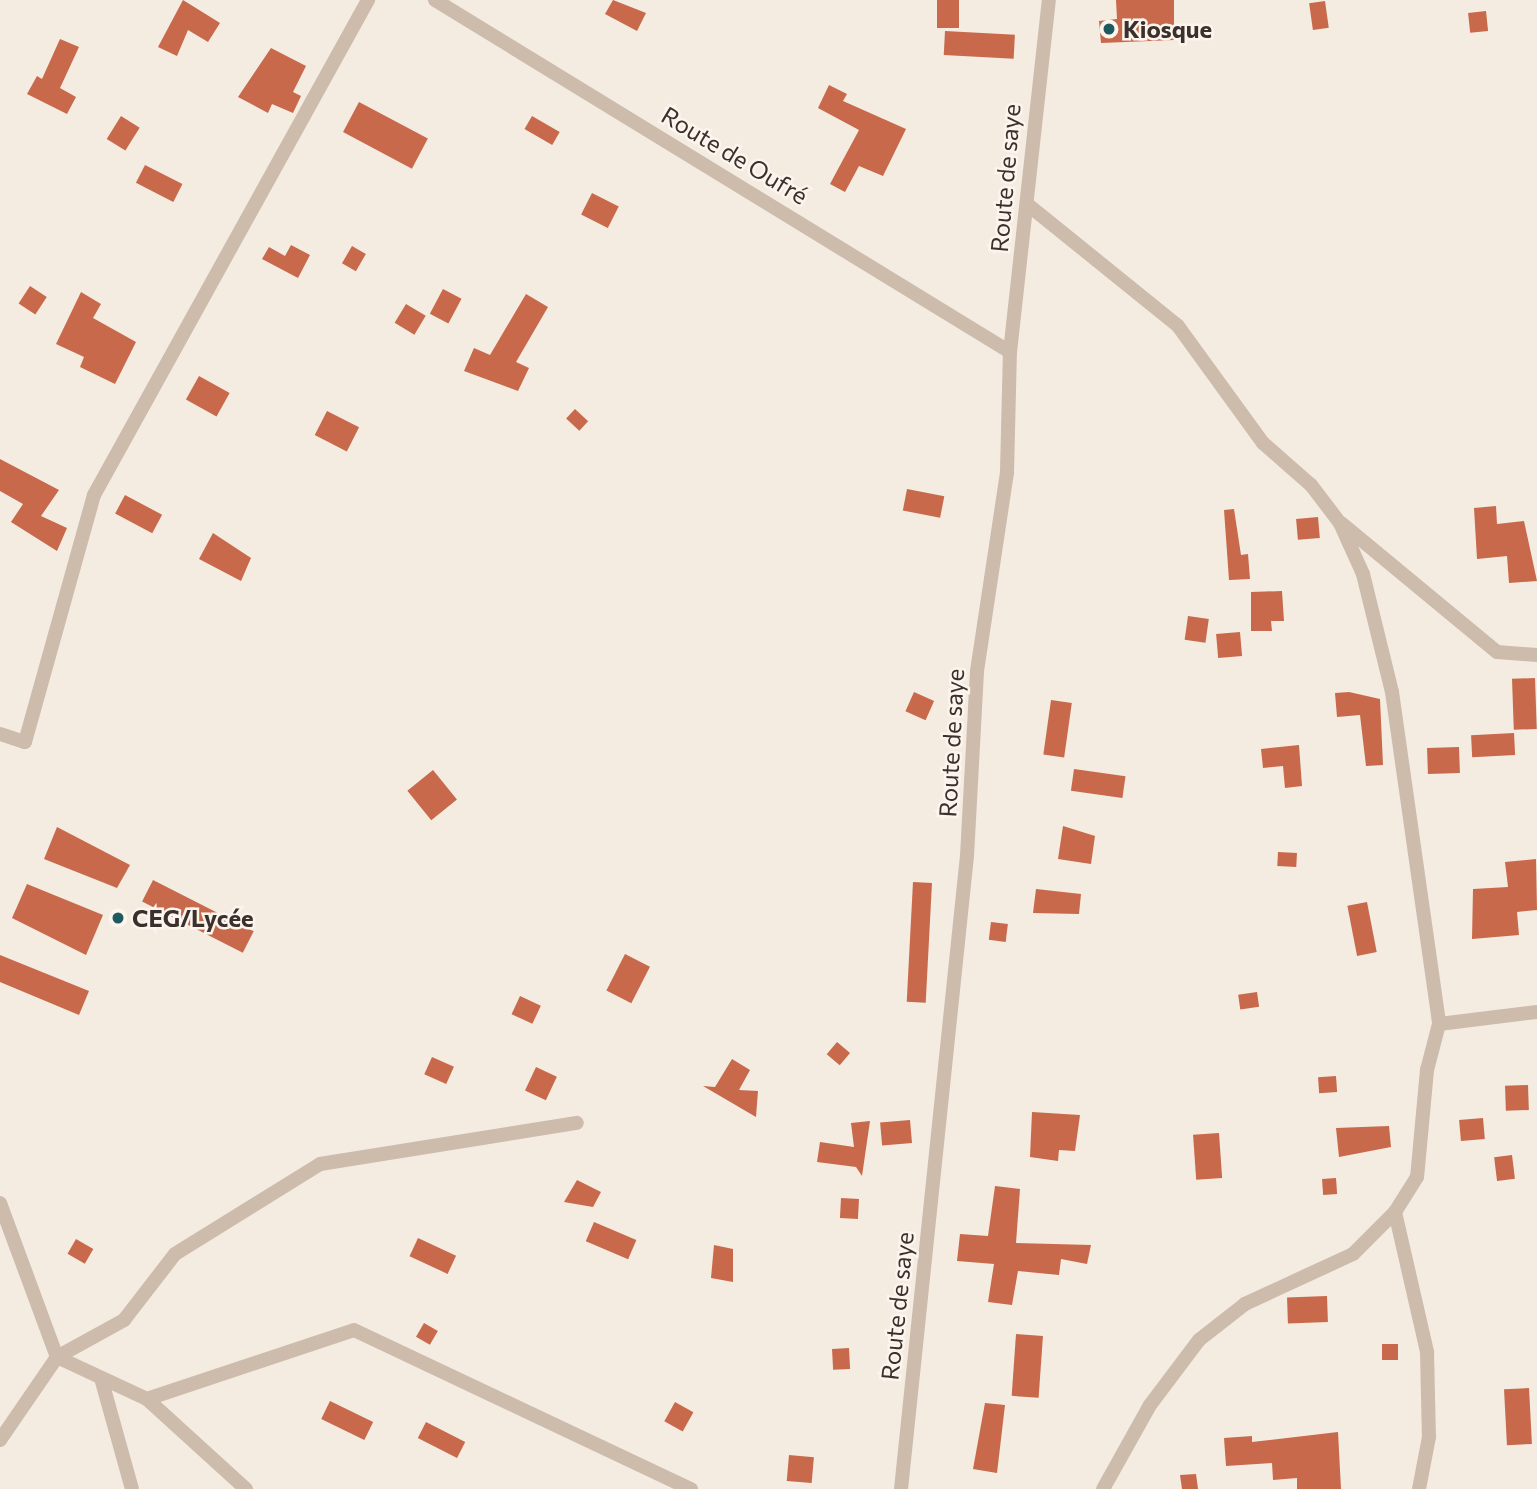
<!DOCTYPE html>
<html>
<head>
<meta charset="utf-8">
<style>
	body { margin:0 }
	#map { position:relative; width:1537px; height:1489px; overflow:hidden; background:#f4ebe1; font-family:Commissioner,sans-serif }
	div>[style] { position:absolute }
	.building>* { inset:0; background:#c8694b; transform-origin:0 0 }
	.minor>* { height:14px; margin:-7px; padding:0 7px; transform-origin:7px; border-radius:7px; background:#cdbbac }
	.dots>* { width:19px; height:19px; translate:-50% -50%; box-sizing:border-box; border:4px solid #fbf5ee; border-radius:50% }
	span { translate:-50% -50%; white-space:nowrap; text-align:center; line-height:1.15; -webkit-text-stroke:5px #fbf5ee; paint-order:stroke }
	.poi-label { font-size:24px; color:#3b302b; font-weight:700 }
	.left { translate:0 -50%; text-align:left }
	.street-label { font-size:24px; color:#3b302b }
</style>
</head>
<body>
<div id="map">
	<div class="building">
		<div style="clip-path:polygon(183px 0,220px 23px,208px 42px,188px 30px,177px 56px,158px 47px)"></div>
		<div style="clip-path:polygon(613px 0,646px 13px,637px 31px,605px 14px)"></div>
		<div style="left:937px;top:0;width:22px;height:28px"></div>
		<div style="clip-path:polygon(1116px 0,1174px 0,1174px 40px,1101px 43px,1099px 21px,1117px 19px)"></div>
		<div style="left:1325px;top:1px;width:27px;height:16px;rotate:82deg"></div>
		<div style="left:1486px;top:11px;width:20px;height:18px;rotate:84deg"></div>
		<div style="left:945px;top:31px;width:70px;height:24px;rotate:3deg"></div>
		<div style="clip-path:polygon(60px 39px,79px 47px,60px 88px,76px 97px,67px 114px,27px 94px,37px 76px,42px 79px)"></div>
		<div style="clip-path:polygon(271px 48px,306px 66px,293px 92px,301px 96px,293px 113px,272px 104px,268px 113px,238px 97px)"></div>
		<div style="clip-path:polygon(829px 85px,847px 94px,843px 101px,906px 129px,883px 176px,859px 166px,845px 192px,830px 184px,859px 130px,818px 108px)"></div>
		<div style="left:359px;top:102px;width:78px;height:34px;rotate:28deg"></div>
		<div style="left:121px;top:116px;width:22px;height:27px;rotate:32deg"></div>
		<div style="left:532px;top:116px;width:32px;height:15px;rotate:30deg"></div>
		<div style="left:145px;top:165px;width:42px;height:20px;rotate:27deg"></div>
		<div style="left:592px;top:193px;width:30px;height:24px;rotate:27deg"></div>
		<div style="clip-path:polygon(291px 245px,310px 255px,298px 278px,262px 259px,269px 247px,285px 256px)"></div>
		<div style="left:352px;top:246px;width:16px;height:20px;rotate:30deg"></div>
		<div style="left:30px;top:286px;width:20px;height:21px;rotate:33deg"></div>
		<div style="left:443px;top:289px;width:21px;height:28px;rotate:28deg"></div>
		<div style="clip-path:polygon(81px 292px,101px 304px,93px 318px,136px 342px,115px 384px,80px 367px,84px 357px,56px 344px)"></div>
		<div style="clip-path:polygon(526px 294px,548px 307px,516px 362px,529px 368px,518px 391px,464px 371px,474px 348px,490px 355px)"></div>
		<div style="left:406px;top:304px;width:23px;height:22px;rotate:31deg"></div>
		<div style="left:199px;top:376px;width:35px;height:27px;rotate:29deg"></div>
		<div style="left:575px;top:409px;width:18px;height:13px;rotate:43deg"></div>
		<div style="left:327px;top:411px;width:36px;height:27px;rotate:27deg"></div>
		<div style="clip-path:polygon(0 459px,59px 490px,41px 516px,67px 528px,57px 551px,11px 522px,23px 504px,0 491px)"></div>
		<div style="left:907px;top:489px;width:38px;height:22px;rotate:11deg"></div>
		<div style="left:125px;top:495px;width:42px;height:21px;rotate:28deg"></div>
		<div style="clip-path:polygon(1496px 506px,1497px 524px,1524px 521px,1537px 581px,1509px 583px,1507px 556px,1477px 559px,1474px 508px)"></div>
		<div style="clip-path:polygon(1234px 509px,1241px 555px,1248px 554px,1250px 579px,1229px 580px,1224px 510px)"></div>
		<div style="left:1318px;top:517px;width:21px;height:22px;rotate:85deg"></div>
		<div style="clip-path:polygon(213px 533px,251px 558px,241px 581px,199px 559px)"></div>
		<div style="clip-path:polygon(1282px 591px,1284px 621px,1271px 621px,1272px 631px,1251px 631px,1251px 592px)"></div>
		<div style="left:1188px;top:616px;width:21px;height:24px;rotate:8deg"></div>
		<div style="left:1240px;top:632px;width:24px;height:24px;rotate:85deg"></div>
		<div style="left:1535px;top:678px;width:51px;height:23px;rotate:88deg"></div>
		<div style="left:914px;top:692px;width:22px;height:21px;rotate:24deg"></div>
		<div style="clip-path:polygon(1349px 692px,1380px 699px,1383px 765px,1366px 766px,1360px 715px,1337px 717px,1335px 693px)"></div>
		<div style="left:1051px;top:700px;width:21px;height:55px;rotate:8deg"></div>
		<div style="left:1514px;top:733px;width:22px;height:43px;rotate:87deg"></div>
		<div style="clip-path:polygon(1299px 745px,1302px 786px,1285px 788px,1283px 766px,1263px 768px,1261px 749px)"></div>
		<div style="left:1459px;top:747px;width:26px;height:32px;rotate:88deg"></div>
		<div style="left:1074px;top:769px;width:52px;height:22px;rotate:8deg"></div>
		<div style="left:433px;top:770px;width:38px;height:33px;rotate:51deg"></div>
		<div style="clip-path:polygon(1063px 826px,1095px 836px,1091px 864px,1058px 859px)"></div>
		<div style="clip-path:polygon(57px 827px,130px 865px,117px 888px,44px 859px)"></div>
		<div style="left:1278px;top:852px;width:19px;height:14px;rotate:3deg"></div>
		<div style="clip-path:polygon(1536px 859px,1537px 910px,1517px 912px,1519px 935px,1472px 939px,1473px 889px,1508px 887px,1505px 862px)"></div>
		<div style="left:153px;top:880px;width:113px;height:24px;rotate:27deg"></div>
		<div style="left:913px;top:882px;width:19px;height:120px;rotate:3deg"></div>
		<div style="clip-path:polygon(27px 884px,103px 915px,86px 955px,12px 918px)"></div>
		<div style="clip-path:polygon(1036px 889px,1081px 894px,1079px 914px,1033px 913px)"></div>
		<div style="left:1367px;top:902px;width:51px;height:20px;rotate:79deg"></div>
		<div style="left:991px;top:922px;width:17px;height:18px;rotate:7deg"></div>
		<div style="left:625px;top:954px;width:28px;height:41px;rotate:27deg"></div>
		<div style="clip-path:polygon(0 955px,89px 991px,79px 1015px,0 982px)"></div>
		<div style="left:1257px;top:992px;width:15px;height:19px;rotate:82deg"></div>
		<div style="left:520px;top:996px;width:23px;height:20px;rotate:25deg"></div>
		<div style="left:837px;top:1042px;width:17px;height:16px;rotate:40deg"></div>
		<div style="left:432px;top:1057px;width:24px;height:19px;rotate:24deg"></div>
		<div style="clip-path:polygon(732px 1059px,750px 1070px,739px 1090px,758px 1091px,756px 1117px,703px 1086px,715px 1087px)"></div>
		<div style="left:536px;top:1067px;width:23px;height:26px;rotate:25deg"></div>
		<div style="left:1336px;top:1076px;width:16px;height:18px;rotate:86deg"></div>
		<div style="left:1528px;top:1085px;width:25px;height:23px;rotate:88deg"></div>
		<div style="clip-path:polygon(1032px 1112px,1080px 1115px,1075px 1151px,1059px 1150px,1058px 1161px,1030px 1157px)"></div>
		<div style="left:1483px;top:1118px;width:21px;height:24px;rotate:85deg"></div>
		<div style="left:910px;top:1120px;width:23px;height:30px;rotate:85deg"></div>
		<div style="clip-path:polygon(870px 1121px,862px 1176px,856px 1167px,817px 1162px,820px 1142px,854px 1147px,851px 1123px)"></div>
		<div style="clip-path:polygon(1389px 1126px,1391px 1147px,1339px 1157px,1336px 1128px)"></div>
		<div style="left:1219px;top:1133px;width:45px;height:26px;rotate:86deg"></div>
		<div style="left:1512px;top:1155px;width:24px;height:18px;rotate:83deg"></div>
		<div style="left:1336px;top:1178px;width:16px;height:14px;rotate:86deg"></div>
		<div style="clip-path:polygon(577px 1180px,601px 1192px,593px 1207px,564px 1202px)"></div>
		<div style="clip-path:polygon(995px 1186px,1020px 1189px,1016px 1243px,1091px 1245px,1087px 1264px,1061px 1259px,1059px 1275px,1018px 1271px,1012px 1305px,988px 1302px,994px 1264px,957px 1261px,960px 1234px,988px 1236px)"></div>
		<div style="left:841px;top:1198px;width:18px;height:20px;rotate:3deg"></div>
		<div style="left:594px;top:1222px;width:46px;height:21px;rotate:23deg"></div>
		<div style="left:418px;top:1238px;width:42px;height:20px;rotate:25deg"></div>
		<div style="left:76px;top:1239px;width:20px;height:17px;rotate:30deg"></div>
		<div style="clip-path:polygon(714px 1245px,733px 1249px,733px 1282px,711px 1278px)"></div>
		<div style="left:1327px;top:1296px;width:26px;height:40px;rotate:88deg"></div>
		<div style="left:424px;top:1323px;width:16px;height:16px;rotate:30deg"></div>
		<div style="left:1016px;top:1334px;width:27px;height:62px;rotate:4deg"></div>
		<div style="left:1382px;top:1344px;width:16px;height:16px"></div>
		<div style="left:849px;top:1348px;width:21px;height:17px;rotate:87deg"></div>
		<div style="left:1529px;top:1388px;width:56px;height:25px;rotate:87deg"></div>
		<div style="left:330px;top:1401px;width:48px;height:20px;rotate:26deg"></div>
		<div style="left:675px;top:1402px;width:21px;height:22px;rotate:29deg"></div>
		<div style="clip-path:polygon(985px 1403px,1005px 1405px,997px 1473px,973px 1469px)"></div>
		<div style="left:426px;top:1422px;width:44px;height:18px;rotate:27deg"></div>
		<div style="clip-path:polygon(1338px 1432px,1341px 1489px,1297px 1489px,1297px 1478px,1273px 1480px,1272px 1463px,1226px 1466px,1224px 1438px,1252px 1436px,1252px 1442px)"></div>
		<div style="left:789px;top:1455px;width:25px;height:26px;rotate:5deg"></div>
		<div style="clip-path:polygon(1196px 1474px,1198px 1489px,1182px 1489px,1180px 1475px)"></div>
	</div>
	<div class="minor">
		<div style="left:435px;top:0;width:674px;rotate:31.47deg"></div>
		<div style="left:1027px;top:204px;width:194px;rotate:38.9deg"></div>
		<div style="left:1178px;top:326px;width:145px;rotate:54deg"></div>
		<div style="left:1263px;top:443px;width:64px;rotate:41.2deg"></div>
		<div style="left:1311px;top:485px;width:48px;rotate:52.7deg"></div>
		<div style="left:1340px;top:523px;width:56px;rotate:65.7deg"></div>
		<div style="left:1363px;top:574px;width:122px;rotate:76.2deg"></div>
		<div style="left:1392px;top:692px;width:335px;rotate:81.9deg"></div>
		<div style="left:1439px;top:1024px;width:48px;rotate:104.6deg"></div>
		<div style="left:1427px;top:1070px;width:107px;rotate:95.3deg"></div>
		<div style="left:1417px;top:1177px;width:41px;rotate:122.2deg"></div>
		<div style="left:1395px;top:1212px;width:59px;rotate:135deg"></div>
		<div style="left:1353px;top:1254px;width:119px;rotate:155.2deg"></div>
		<div style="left:1245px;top:1304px;width:58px;rotate:142deg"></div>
		<div style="left:1199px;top:1340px;width:81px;rotate:127deg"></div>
		<div style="left:1150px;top:1405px;width:96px;rotate:119.2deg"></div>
		<div style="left:1341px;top:523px;width:202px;rotate:39.6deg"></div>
		<div style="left:1497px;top:652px;width:40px;rotate:4.3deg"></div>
		<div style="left:0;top:734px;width:26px;rotate:18deg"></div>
		<div style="left:25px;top:742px;width:256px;rotate:-74.4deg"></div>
		<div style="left:94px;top:495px;width:566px;rotate:-61.03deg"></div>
		<div style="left:1439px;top:1024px;width:99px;rotate:-7deg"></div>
		<div style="left:0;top:1203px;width:164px;rotate:69.7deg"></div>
		<div style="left:57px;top:1357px;width:99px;rotate:25deg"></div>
		<div style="left:147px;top:1399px;width:134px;rotate:42.3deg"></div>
		<div style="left:1395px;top:1212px;width:144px;rotate:77.1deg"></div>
		<div style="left:1427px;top:1352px;width:85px;rotate:88.7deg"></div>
		<div style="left:1429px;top:1437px;width:53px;rotate:100.9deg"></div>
		<div style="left:101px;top:1378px;width:115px;rotate:74.4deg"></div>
		<div style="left:147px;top:1399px;width:218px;rotate:-18.4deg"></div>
		<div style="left:354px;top:1330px;width:373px;rotate:25.3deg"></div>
		<div style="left:0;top:1440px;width:101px;rotate:-55.5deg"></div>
		<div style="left:57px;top:1357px;width:77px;rotate:-28.9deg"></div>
		<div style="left:124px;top:1320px;width:83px;rotate:-52.3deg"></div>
		<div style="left:175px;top:1254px;width:171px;rotate:-31.8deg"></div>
		<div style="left:320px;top:1164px;width:260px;rotate:-9.1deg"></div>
		<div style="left:901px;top:1489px;width:636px;rotate:-84.05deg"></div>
		<div style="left:967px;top:856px;width:185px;rotate:-86.9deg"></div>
		<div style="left:977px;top:671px;width:201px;rotate:-81.4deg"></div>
		<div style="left:1007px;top:472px;width:120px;rotate:-88.6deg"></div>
		<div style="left:1010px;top:352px;width:354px;rotate:-83.7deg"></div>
	</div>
	<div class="dots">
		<div style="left:1109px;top:29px;background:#1f5a5e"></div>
		<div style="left:118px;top:918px;background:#1f5a5e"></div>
	</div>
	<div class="poi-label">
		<span class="left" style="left:1123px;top:29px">Kiosque</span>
		<span class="left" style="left:132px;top:918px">CEG/Lycée</span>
	</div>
	<div class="street-label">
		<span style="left:735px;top:155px;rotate:31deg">Route de Oufré</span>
		<span style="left:1005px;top:178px;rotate:-85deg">Route de saye</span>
		<span style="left:951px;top:743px;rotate:-87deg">Route de saye</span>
		<span style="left:897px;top:1306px;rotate:-84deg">Route de saye</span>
	</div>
</div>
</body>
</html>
